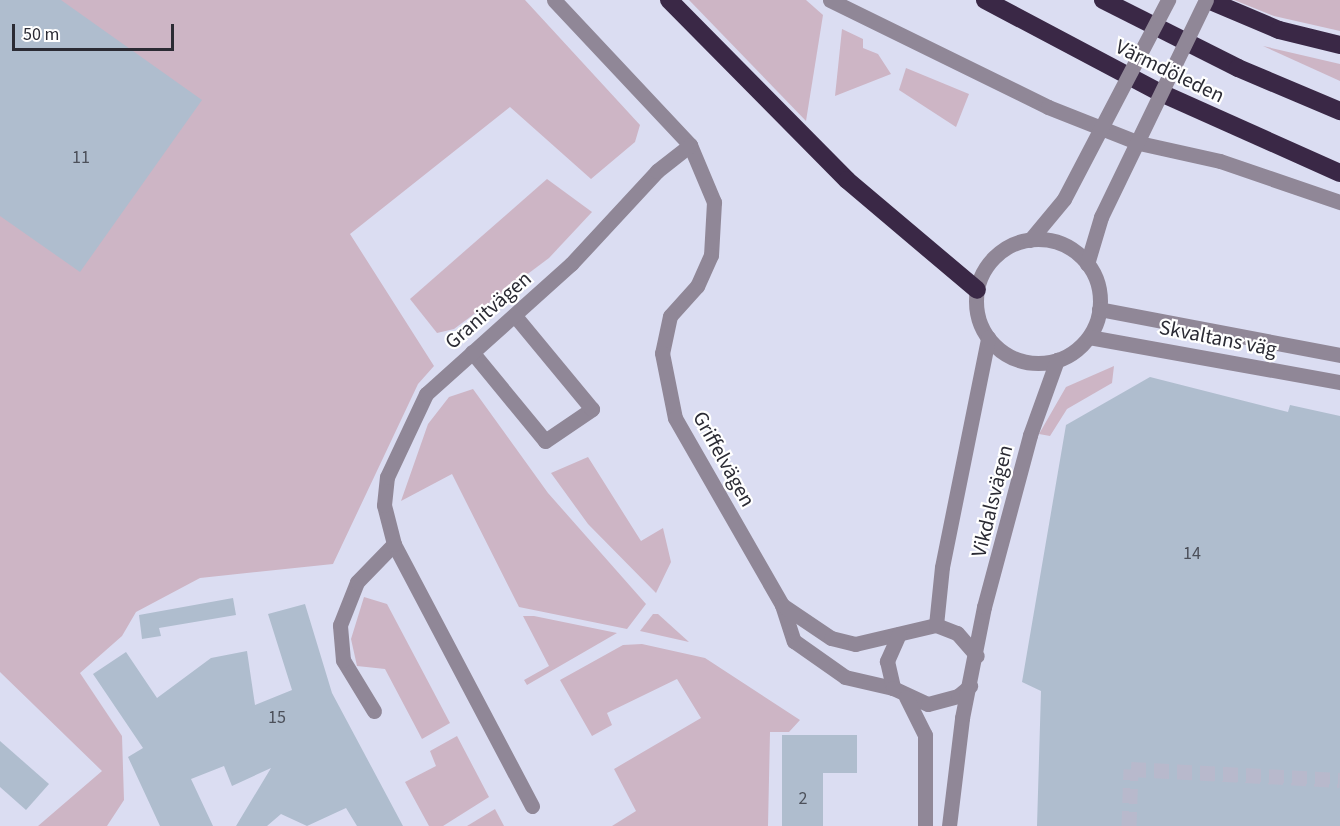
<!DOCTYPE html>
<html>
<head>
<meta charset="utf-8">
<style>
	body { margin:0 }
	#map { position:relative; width:1340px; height:826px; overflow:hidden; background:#dbddf2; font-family:"Source Sans 3",sans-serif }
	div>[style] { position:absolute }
	.green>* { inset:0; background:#cdb5c5 }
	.building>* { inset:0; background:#afbdce }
	.minor-tunnel>* { height:15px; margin-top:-7.5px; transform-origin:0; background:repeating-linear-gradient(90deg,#b8b9cc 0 15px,transparent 0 23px) }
	.minor>* { height:15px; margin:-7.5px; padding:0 7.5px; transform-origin:7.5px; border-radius:7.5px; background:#908797 }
	.minor>.ring { margin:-7.5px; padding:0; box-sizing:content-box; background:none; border:15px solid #908797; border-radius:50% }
	.highway>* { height:18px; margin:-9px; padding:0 9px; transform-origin:9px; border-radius:9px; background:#3a2846 }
	.minor-bridge>* { height:15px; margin:-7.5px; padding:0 7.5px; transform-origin:7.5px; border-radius:7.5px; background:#908797 }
	span { translate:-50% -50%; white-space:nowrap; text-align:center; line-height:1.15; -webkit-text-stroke:4.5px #fff; paint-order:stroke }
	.number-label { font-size:18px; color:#4c505a }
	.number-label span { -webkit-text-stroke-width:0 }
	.street-label { font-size:21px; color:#2b2b34 }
	.scale { position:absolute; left:12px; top:24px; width:162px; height:27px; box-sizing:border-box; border:3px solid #2b2b34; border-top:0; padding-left:8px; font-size:18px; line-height:21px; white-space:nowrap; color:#2b2b34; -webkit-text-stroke:4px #fff; paint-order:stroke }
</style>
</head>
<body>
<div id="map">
	<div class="green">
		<div style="clip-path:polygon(0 0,525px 0,640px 125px,635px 142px,591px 179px,510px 107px,350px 234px,434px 366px,418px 384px,333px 564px,200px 578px,136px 612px,122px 636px,80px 673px,122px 736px,124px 800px,107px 826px,38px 826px,102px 771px,0 672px)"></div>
		<div style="clip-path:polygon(689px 0,806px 0,823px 15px,806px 121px)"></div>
		<div style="clip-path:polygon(1234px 0,1340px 0,1340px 31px,1274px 16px)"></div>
		<div style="clip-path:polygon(842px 29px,863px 39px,863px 48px,878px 54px,891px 74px,835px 96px)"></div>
		<div style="clip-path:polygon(1263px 46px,1340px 64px,1340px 81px)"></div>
		<div style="clip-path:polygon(906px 68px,969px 94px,956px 127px,899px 90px)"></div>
		<div style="clip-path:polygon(547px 179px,592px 212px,549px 258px,454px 329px,437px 333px,410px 299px)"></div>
		<div style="clip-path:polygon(1114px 366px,1112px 383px,1067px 409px,1050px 436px,1039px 434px,1066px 387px)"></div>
		<div style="clip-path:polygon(473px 389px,548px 493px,646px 604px,627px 629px,519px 607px,452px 474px,401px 501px,428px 424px,449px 397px)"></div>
		<div style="clip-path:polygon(588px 457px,641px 541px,663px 528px,671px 562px,656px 593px,588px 524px,551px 473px)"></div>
		<div style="clip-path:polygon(364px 597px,387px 604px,450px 723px,422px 739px,385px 669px,357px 666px,351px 639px)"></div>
		<div style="clip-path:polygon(653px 614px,658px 614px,689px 642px,640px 631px)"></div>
		<div style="clip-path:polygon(523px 616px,534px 616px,617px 633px,527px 685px,524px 680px,549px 666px)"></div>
		<div style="clip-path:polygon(642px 644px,705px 658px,800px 720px,789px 732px,770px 732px,768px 826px,612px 826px,636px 811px,614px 769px,701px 718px,677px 679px,607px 713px,612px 725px,592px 736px,560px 680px,623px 645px)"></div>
		<div style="clip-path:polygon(457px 736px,489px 797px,443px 826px,429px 826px,405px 782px,436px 766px,430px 751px)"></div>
		<div style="clip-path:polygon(495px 809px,504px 826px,467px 826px)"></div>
	</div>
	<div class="building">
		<div style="clip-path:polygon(0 0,61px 0,202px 100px,80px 272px,0 216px)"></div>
		<div style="clip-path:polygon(1150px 377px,1288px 412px,1290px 405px,1340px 416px,1340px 826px,1037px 826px,1041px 691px,1022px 682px,1066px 425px)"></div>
		<div style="clip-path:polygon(233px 598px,236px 615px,159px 628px,161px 636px,142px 639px,139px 615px)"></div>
		<div style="clip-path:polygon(305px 604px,332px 693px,403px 826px,357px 826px,346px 808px,307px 826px,281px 814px,267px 826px,236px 826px,271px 768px,232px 786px,224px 766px,191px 779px,213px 826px,160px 826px,128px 757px,143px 748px,93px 674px,126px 652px,157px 698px,211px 658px,247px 651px,255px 705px,292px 690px,268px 614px)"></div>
		<div style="clip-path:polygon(782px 735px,857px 735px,857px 773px,823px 773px,823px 826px,782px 826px)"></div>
		<div style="clip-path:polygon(0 741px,49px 784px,26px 810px,0 787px)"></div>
	</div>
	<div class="minor-tunnel">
		<div style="left:1129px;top:826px;width:57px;rotate:-88deg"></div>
		<div style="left:1131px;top:769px;width:209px;rotate:3deg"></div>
	</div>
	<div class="minor">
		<div style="left:554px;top:0;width:199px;rotate:46.8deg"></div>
		<div style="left:690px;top:145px;width:62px;rotate:67.2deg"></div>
		<div style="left:714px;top:202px;width:53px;rotate:93.2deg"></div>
		<div style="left:711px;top:255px;width:34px;rotate:114deg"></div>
		<div style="left:697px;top:286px;width:40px;rotate:132deg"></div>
		<div style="left:670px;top:316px;width:38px;rotate:102deg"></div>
		<div style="left:662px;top:353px;width:66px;rotate:78.7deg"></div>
		<div style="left:675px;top:418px;width:215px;rotate:60.2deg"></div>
		<div style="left:782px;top:605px;width:38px;rotate:72deg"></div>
		<div style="left:794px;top:641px;width:62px;rotate:35.2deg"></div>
		<div style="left:845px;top:677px;width:49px;rotate:12.9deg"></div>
		<div style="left:830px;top:0;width:243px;rotate:26.1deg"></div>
		<div style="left:1048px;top:107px;width:98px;rotate:21.6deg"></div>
		<div style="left:1139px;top:143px;width:83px;rotate:12.5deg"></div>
		<div style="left:1220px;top:161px;width:127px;rotate:18.9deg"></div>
		<div class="ring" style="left:976px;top:239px;width:109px;height:109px"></div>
		<div style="left:1030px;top:240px;width:53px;rotate:-50.3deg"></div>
		<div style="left:1087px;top:264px;width:49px;rotate:-73.4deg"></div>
		<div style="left:1099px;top:309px;width:245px;rotate:10.8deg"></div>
		<div style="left:1089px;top:337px;width:255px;rotate:10.2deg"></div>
		<div style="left:472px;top:352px;width:115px;rotate:50.6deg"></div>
		<div style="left:545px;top:441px;width:57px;rotate:-34.2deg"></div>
		<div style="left:592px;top:409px;width:121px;rotate:-129.6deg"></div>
		<div style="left:782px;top:605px;width:59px;rotate:34deg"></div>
		<div style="left:831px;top:638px;width:25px;rotate:14deg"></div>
		<div style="left:855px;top:644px;width:83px;rotate:-13.2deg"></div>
		<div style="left:936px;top:625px;width:22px;rotate:21deg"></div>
		<div style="left:957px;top:633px;width:30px;rotate:49deg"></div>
		<div style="left:936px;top:625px;width:58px;rotate:-84.1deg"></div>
		<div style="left:942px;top:567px;width:234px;rotate:-78.6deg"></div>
		<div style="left:899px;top:634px;width:30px;rotate:114deg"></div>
		<div style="left:887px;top:661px;width:28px;rotate:77deg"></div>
		<div style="left:893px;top:688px;width:38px;rotate:25deg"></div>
		<div style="left:928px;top:704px;width:31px;rotate:-15deg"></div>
		<div style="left:958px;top:696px;width:16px;rotate:-40deg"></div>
		<div style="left:906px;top:697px;width:42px;rotate:63.4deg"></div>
		<div style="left:925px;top:735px;width:91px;rotate:90deg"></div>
		<div style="left:374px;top:711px;width:60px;rotate:-121.3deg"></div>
		<div style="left:343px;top:660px;width:35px;rotate:-95deg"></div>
		<div style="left:340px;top:625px;width:46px;rotate:-68.4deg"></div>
		<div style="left:357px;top:582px;width:53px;rotate:-45.8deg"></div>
		<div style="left:532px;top:806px;width:296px;rotate:-117.8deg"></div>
		<div style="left:394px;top:544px;width:40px;rotate:-104.4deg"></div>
		<div style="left:384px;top:505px;width:28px;rotate:-84deg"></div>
		<div style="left:387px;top:477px;width:92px;rotate:-64.8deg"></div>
		<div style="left:426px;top:394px;width:195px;rotate:-41.9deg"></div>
		<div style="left:571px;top:264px;width:127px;rotate:-47.2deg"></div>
		<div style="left:657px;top:171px;width:42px;rotate:-38.2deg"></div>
		<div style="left:949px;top:826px;width:109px;rotate:-83.1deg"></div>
		<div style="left:962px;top:718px;width:113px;rotate:-78.8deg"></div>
		<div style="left:984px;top:607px;width:178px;rotate:-75deg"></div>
		<div style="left:1030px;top:435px;width:80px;rotate:-70.2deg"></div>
	</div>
	<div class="highway">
		<div style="left:669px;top:0;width:253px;rotate:45.3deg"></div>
		<div style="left:847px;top:180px;width:170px;rotate:40.2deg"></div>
		<div style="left:985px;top:0;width:199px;rotate:27.9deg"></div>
		<div style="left:1161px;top:93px;width:196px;rotate:24.1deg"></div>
		<div style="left:1103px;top:0;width:151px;rotate:26.7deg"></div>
		<div style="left:1238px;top:68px;width:111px;rotate:22.9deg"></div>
		<div style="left:1208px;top:0;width:77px;rotate:22.9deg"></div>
		<div style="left:1279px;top:30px;width:63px;rotate:13.8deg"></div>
	</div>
	<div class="minor-bridge">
		<div style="left:1064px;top:199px;width:225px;rotate:-62.4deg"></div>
		<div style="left:1101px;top:217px;width:241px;rotate:-64.2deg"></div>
	</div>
	<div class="number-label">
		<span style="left:81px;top:158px">11</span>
		<span style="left:1192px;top:554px">14</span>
		<span style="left:277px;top:718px">15</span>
		<span style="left:803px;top:799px">2</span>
	</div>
	<div class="street-label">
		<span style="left:1170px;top:71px;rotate:26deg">Värmdöleden</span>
		<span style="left:488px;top:310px;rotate:-41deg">Granitvägen</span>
		<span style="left:1218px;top:338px;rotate:11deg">Skvaltans väg</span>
		<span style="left:724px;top:459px;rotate:61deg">Griffelvägen</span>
		<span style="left:992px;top:501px;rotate:-76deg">Vikdalsvägen</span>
	</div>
	<div class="scale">50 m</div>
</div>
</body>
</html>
